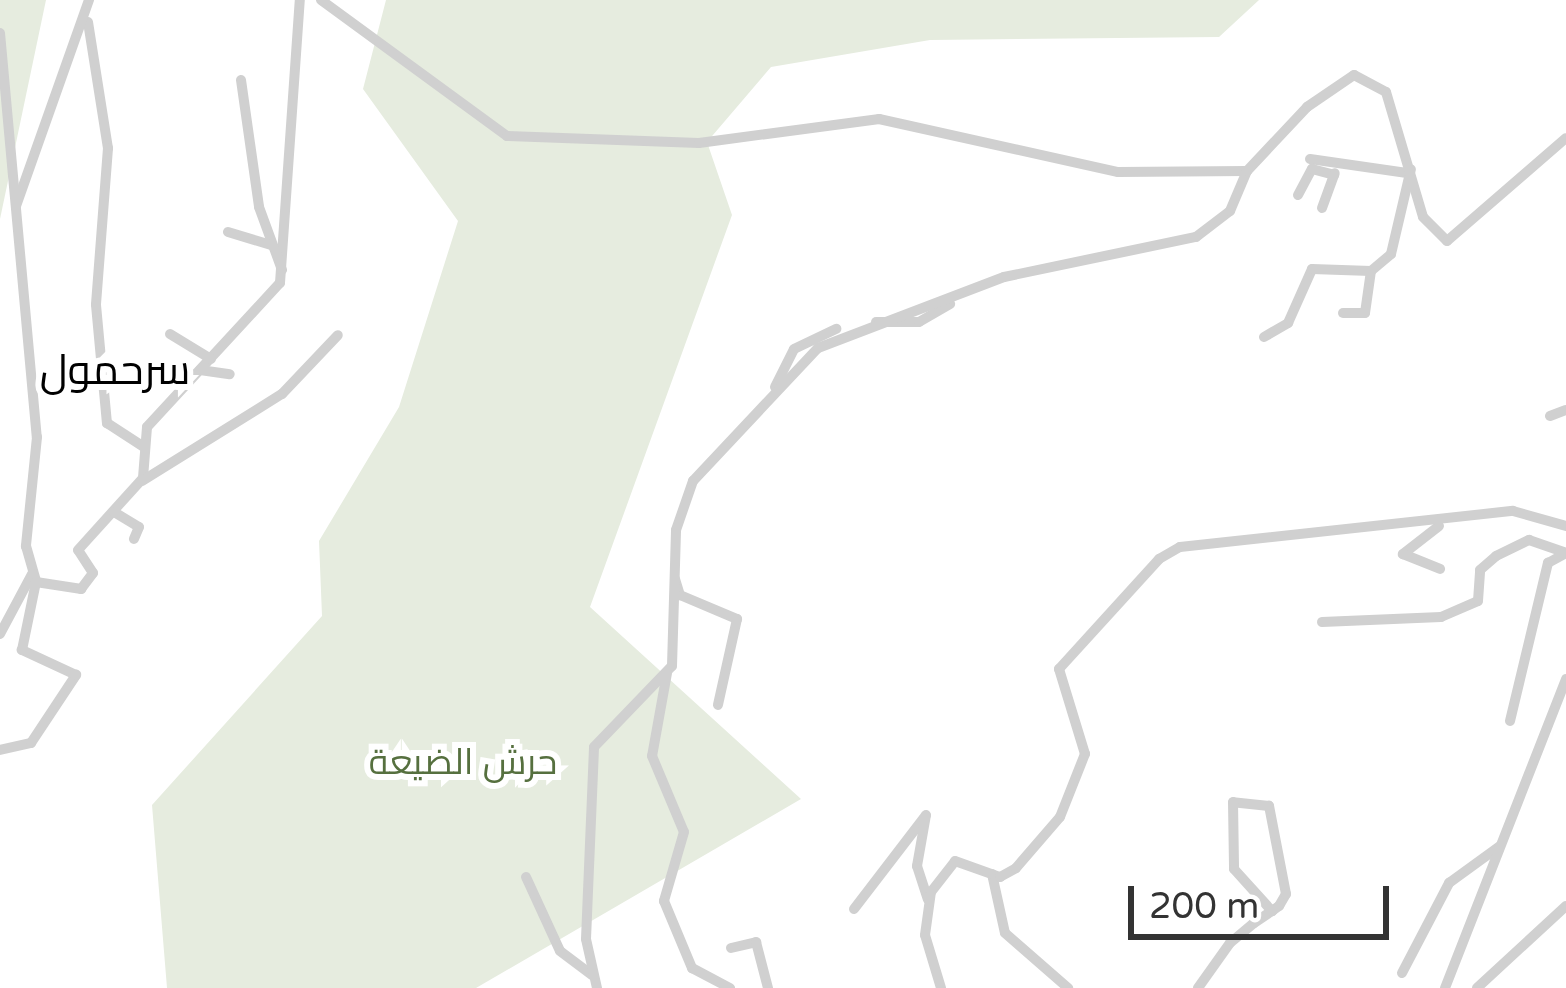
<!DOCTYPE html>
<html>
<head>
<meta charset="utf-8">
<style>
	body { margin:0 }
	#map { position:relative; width:1566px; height:988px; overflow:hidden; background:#fff; font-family:"Varela Round",Cairo,sans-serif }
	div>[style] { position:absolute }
	.green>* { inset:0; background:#e6ecdf }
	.minor>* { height:10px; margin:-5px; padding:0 5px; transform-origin:5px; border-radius:5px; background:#d0d0d0 }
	span { translate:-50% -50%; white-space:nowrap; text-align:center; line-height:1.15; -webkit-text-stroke:12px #fff; paint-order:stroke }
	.park-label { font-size:36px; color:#56703f }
	.quarter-label { font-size:42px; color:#000 }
	.scale { position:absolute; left:1128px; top:886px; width:261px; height:54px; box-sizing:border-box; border:6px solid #333; border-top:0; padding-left:15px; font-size:36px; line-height:42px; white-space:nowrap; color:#333; -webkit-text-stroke:9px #fff; paint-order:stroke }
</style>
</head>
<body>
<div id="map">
	<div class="green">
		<div style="clip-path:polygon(0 0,46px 0,0 219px)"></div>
		<div style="clip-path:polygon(386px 0,1259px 0,1219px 37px,930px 40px,771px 67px,707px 142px,732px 215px,590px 607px,801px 799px,476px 988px,167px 988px,152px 805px,322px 616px,319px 541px,399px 407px,458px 221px,363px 89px)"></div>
	</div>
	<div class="minor">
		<div style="left:321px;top:0;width:230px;rotate:36.2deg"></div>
		<div style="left:507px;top:136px;width:192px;rotate:2.1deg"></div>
		<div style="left:699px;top:143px;width:182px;rotate:-7.6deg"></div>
		<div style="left:879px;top:119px;width:245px;rotate:12.5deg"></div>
		<div style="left:1118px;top:172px;width:129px;rotate:-0.4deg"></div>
		<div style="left:88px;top:22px;width:128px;rotate:81deg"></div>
		<div style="left:108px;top:148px;width:157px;rotate:94.4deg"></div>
		<div style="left:96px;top:305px;width:119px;rotate:84.7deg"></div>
		<div style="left:107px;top:423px;width:44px;rotate:33deg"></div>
		<div style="left:0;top:33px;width:406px;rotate:84.8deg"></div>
		<div style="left:37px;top:437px;width:110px;rotate:95.8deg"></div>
		<div style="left:26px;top:546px;width:37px;rotate:74deg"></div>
		<div style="left:36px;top:582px;width:46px;rotate:8.8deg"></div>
		<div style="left:81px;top:589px;width:20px;rotate:-53deg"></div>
		<div style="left:93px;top:573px;width:27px;rotate:-123deg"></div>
		<div style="left:78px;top:550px;width:97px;rotate:-47.9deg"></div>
		<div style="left:143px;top:478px;width:51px;rotate:-85.5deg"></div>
		<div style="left:147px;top:427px;width:196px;rotate:-47.3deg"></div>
		<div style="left:280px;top:283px;width:284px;rotate:-86deg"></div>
		<div style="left:241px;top:80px;width:128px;rotate:81.9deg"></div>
		<div style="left:259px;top:207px;width:67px;rotate:69.9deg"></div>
		<div style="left:1310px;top:159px;width:98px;rotate:8.2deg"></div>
		<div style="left:1298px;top:195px;width:30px;rotate:-62deg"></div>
		<div style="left:1312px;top:169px;width:23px;rotate:15deg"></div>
		<div style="left:16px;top:206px;width:219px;rotate:-70.5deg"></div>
		<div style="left:1322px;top:208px;width:37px;rotate:-70deg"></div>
		<div style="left:228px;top:232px;width:45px;rotate:16.8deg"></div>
		<div style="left:1343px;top:313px;width:22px"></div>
		<div style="left:1365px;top:313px;width:42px;rotate:-81.9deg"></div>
		<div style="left:876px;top:322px;width:43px"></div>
		<div style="left:919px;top:322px;width:36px;rotate:-30deg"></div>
		<div style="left:170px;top:334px;width:48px;rotate:31.4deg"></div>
		<div style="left:1264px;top:337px;width:28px;rotate:-30deg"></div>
		<div style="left:1288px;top:323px;width:59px;rotate:-66deg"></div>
		<div style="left:1312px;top:269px;width:59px;rotate:1.9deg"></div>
		<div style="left:1371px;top:271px;width:26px;rotate:-40deg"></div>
		<div style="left:1391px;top:254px;width:87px;rotate:-76.8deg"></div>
		<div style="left:200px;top:370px;width:30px;rotate:8deg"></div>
		<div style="left:775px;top:387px;width:42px;rotate:-63.4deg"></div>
		<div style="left:794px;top:349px;width:47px;rotate:-25.5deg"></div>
		<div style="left:1550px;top:416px;width:17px;rotate:-21deg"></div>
		<div style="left:142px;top:481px;width:165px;rotate:-31.9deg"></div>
		<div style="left:282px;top:394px;width:81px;rotate:-46.5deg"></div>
		<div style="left:114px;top:512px;width:29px;rotate:31deg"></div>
		<div style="left:139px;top:527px;width:13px;rotate:113deg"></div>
		<div style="left:1439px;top:526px;width:46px;rotate:142.1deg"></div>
		<div style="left:1403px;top:554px;width:40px;rotate:22deg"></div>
		<div style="left:675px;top:579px;width:17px;rotate:73deg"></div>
		<div style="left:680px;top:595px;width:62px;rotate:22.8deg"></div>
		<div style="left:737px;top:619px;width:88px;rotate:102.5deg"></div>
		<div style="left:1322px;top:622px;width:119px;rotate:-2.4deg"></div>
		<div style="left:1441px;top:617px;width:40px;rotate:-23.4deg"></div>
		<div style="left:1478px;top:601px;width:31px;rotate:-86deg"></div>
		<div style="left:1480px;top:570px;width:21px;rotate:-41deg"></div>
		<div style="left:1496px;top:556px;width:37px;rotate:-26deg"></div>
		<div style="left:1529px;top:540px;width:39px;rotate:19deg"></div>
		<div style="left:0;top:634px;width:68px;rotate:-61.9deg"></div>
		<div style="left:667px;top:673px;width:84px;rotate:100.2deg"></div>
		<div style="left:652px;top:756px;width:82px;rotate:67.2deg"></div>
		<div style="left:684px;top:832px;width:72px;rotate:106.2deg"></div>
		<div style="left:664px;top:901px;width:73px;rotate:67.3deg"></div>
		<div style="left:692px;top:968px;width:43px;rotate:27.8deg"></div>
		<div style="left:1510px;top:721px;width:163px;rotate:-76.5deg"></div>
		<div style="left:1548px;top:563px;width:21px;rotate:-29deg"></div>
		<div style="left:0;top:750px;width:32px;rotate:-13deg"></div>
		<div style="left:31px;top:743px;width:82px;rotate:-56.5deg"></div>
		<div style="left:76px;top:675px;width:60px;rotate:-155.2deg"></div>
		<div style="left:22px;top:650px;width:69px;rotate:-78.4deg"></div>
		<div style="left:992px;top:874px;width:60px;rotate:77.6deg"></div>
		<div style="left:1005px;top:933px;width:84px;rotate:41.1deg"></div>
		<div style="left:526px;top:877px;width:81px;rotate:65.3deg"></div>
		<div style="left:560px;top:951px;width:40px;rotate:37deg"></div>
		<div style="left:854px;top:909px;width:118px;rotate:-52.5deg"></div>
		<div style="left:926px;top:815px;width:52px;rotate:100deg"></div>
		<div style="left:917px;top:866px;width:35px;rotate:72deg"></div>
		<div style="left:731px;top:948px;width:26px;rotate:-13deg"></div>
		<div style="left:756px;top:942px;width:48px;rotate:75.4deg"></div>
		<div style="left:1402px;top:973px;width:102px;rotate:-62.4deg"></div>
		<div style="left:1449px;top:883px;width:63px;rotate:-36deg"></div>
		<div style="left:597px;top:988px;width:50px;rotate:-102.7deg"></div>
		<div style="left:586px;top:939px;width:192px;rotate:-87.6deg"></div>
		<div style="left:594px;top:747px;width:112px;rotate:-46.1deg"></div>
		<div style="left:672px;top:666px;width:136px;rotate:-88.3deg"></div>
		<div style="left:676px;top:530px;width:52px;rotate:-70.9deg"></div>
		<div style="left:693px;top:481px;width:183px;rotate:-46.8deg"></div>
		<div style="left:818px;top:348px;width:199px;rotate:-20.9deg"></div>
		<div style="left:1004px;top:277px;width:196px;rotate:-11.8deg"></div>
		<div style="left:1196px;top:237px;width:43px;rotate:-37.4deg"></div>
		<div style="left:1230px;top:211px;width:43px;rotate:-67deg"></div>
		<div style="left:1247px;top:171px;width:88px;rotate:-46.8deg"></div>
		<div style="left:1307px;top:107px;width:57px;rotate:-34.2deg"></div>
		<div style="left:1354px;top:75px;width:36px;rotate:28deg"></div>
		<div style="left:1386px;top:92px;width:130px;rotate:73.5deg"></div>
		<div style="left:1423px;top:217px;width:34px;rotate:45deg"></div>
		<div style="left:1447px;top:241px;width:157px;rotate:-40.9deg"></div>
		<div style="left:941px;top:988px;width:55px;rotate:-106.8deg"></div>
		<div style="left:925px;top:935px;width:43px;rotate:-82.1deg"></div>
		<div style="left:931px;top:892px;width:39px;rotate:-52deg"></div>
		<div style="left:955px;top:861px;width:48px;rotate:19.6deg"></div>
		<div style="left:1000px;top:877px;width:18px;rotate:-29deg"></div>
		<div style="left:1016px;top:868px;width:67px;rotate:-49.2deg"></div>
		<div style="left:1060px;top:817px;width:68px;rotate:-68.4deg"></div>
		<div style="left:1085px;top:754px;width:89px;rotate:-107deg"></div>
		<div style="left:1059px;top:669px;width:149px;rotate:-47.7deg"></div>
		<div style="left:1159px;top:559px;width:24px;rotate:-30deg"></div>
		<div style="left:1180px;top:547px;width:335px;rotate:-6.2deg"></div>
		<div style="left:1513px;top:511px;width:55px;rotate:15.8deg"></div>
		<div style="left:1198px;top:988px;width:55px;rotate:-54.6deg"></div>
		<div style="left:1230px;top:943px;width:31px;rotate:-40deg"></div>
		<div style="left:1254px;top:923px;width:22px;rotate:-34deg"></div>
		<div style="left:1272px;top:911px;width:9px;rotate:-36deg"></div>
		<div style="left:1279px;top:906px;width:14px;rotate:-60deg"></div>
		<div style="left:1286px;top:894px;width:90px;rotate:-100.9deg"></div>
		<div style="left:1269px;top:806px;width:36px;rotate:-174deg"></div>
		<div style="left:1233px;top:802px;width:67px;rotate:89.1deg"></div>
		<div style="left:1234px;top:869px;width:57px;rotate:47.9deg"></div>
		<div style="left:1445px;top:988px;width:332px;rotate:-68.6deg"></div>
		<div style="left:1477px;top:988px;width:121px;rotate:-42.7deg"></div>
	</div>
	<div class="park-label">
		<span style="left:463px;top:763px">حرش الضيعة</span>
	</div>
	<div class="quarter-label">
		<span style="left:115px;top:371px">سرحمول</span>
	</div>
	<div class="scale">200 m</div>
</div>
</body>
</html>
